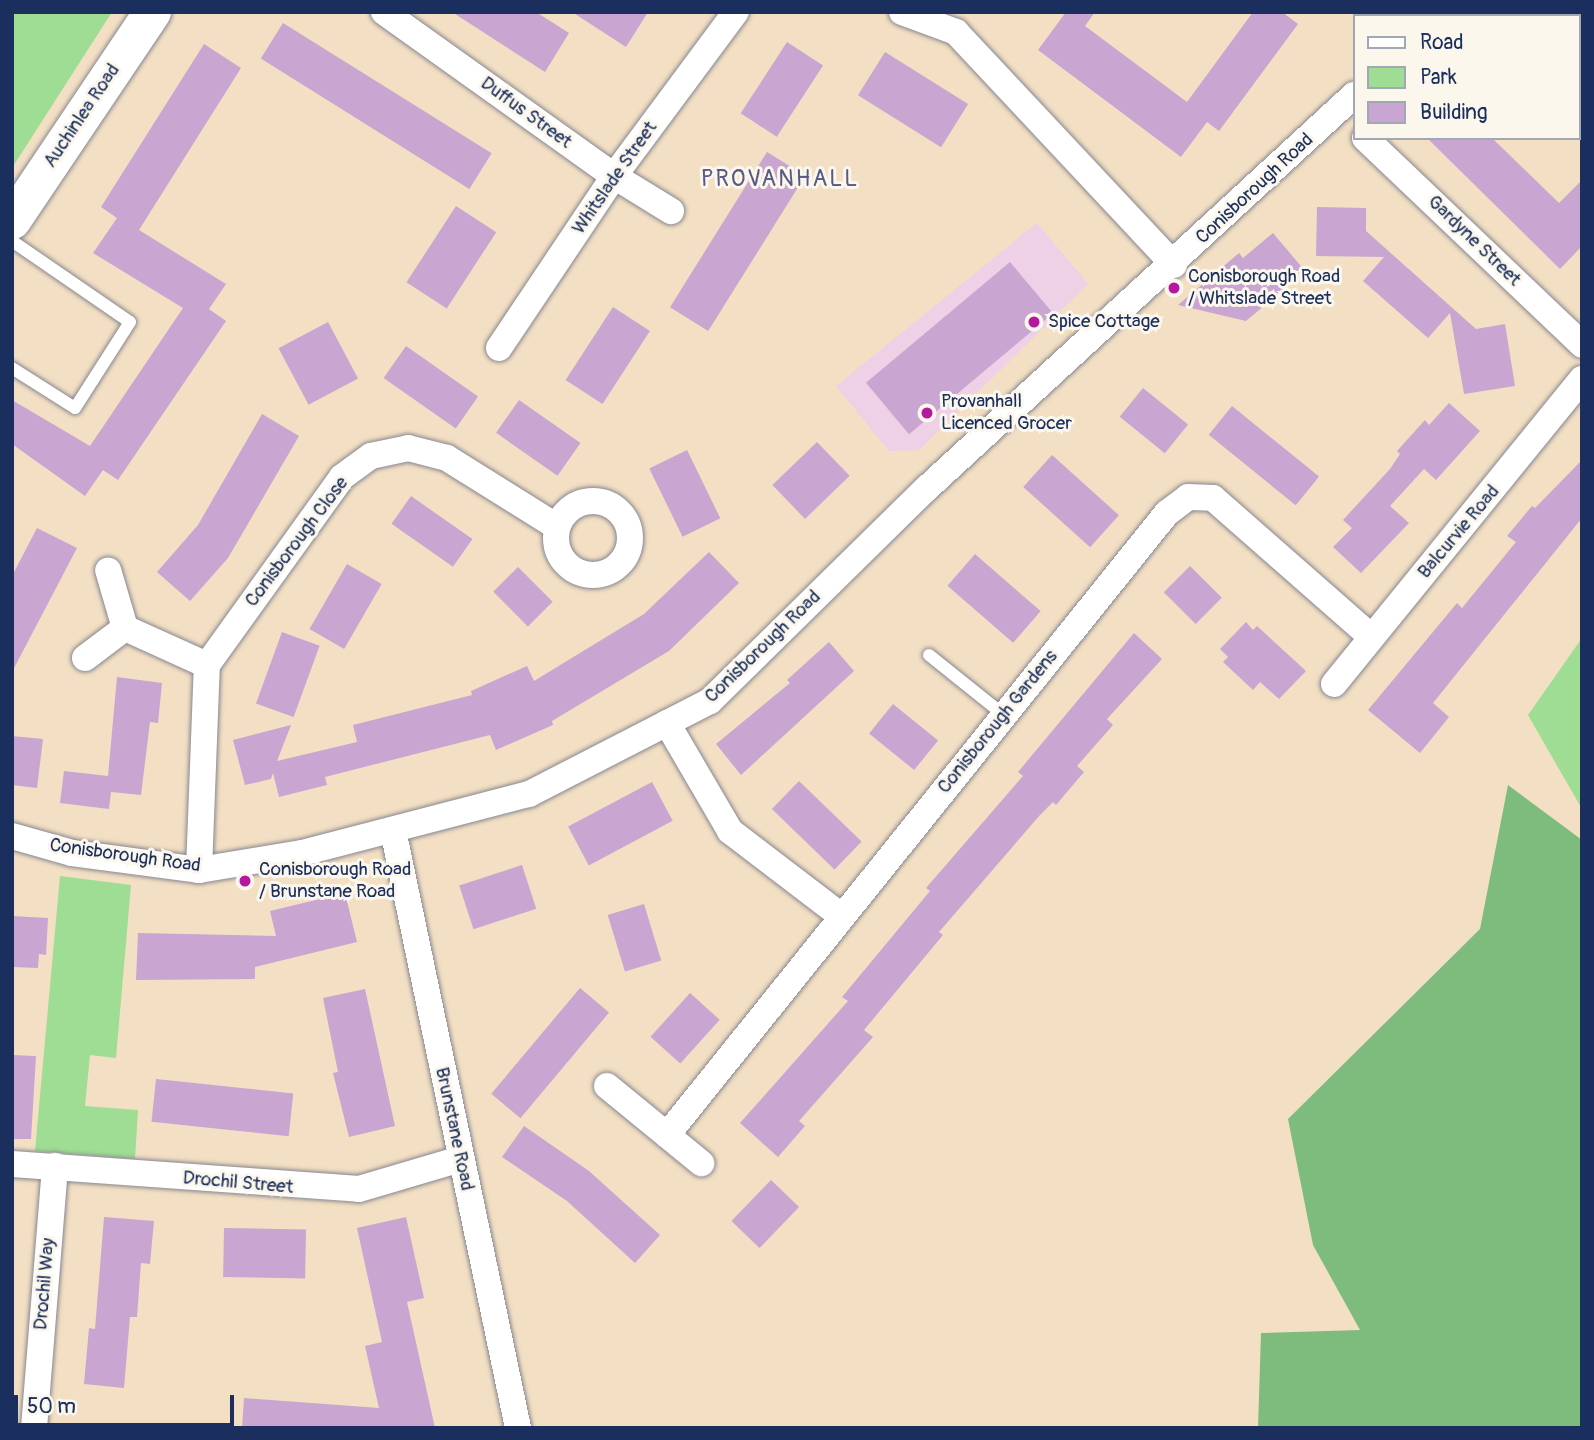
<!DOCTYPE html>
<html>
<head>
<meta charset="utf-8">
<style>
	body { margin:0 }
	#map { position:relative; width:1594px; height:1440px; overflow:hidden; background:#f3dfc3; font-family:Pangolin,sans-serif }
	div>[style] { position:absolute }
	.built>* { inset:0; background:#eed0e7 }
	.green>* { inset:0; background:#9edd93 }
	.forest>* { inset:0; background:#7ebc7d }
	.building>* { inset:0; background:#c8a6d1; transform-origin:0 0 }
	.roads { filter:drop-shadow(0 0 2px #878790) drop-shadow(0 0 2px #878790) }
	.lane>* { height:12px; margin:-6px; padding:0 6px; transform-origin:6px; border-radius:6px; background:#fff }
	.street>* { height:26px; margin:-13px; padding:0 13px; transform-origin:13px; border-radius:13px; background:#fff }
	.street>.ring { margin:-13px; padding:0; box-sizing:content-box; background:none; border:26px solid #fff; border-radius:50% }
	.secondary>* { height:37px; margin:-18.5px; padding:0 18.5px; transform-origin:18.5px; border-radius:18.5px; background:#fff }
	.dots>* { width:19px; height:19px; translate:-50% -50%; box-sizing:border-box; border:4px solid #fbf7ec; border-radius:50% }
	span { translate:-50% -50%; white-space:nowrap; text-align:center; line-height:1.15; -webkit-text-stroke:6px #fbf7ec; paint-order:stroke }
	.street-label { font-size:19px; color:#1b2f5e }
	.poi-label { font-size:19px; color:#1b2f5e }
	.left { translate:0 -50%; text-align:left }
	.quarter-label { font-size:23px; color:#585986; letter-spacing:2px }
	.frame { position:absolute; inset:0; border:14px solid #1b2f5e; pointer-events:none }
	.legend { position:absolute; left:1353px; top:14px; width:228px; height:126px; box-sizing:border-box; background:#fbf7ec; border:2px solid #a1a7b3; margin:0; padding:9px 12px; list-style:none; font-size:21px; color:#1b2f5e }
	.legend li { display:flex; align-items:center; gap:14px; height:35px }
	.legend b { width:35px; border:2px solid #a1a7b3 }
	.scale { position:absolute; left:14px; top:1395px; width:220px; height:32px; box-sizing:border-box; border:4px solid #1b2f5e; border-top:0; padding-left:9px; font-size:21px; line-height:24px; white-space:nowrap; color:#1b2f5e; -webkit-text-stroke:5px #fbf7ec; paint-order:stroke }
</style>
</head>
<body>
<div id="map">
	<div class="built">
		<div style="clip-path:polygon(1037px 223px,1088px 284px,919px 450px,889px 451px,836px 386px)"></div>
	</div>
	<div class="green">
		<div style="clip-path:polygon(12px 12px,112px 12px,12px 168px)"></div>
		<div style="clip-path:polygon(1582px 638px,1582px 809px,1528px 715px)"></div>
		<div style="clip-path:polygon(60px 876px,131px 885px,116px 1058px,90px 1055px,85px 1106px,138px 1110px,135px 1159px,35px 1151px)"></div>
	</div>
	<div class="forest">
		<div style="clip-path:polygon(1508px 785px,1582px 840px,1582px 1428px,1258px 1428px,1261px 1333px,1360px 1330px,1313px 1245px,1288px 1119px,1480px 929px)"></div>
	</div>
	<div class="building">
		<div style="clip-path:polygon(452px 12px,536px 12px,569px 33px,545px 72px)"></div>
		<div style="clip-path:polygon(572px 12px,648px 12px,626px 47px)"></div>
		<div style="clip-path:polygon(1066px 12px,1095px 12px,1085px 26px,1187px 102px,1253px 12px,1282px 12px,1298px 24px,1219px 131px,1207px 122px,1181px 157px,1038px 50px)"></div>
		<div style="left:283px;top:23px;width:246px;height:42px;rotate:32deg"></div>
		<div style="left:787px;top:42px;width:43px;height:85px;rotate:33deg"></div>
		<div style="clip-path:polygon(204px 44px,241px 68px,139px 230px,226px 284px,209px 309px,226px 321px,118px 480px,103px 470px,85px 496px,12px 444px,12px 400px,90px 446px,183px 308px,93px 253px,117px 218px,101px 207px)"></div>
		<div style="left:885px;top:52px;width:98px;height:51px;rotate:32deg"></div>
		<div style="clip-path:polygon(1427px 138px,1492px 138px,1559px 203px,1582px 180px,1582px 246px,1560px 269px)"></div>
		<div style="left:767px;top:152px;width:45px;height:183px;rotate:32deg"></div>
		<div style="left:456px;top:206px;width:48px;height:91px;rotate:33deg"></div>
		<div style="clip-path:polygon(1317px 207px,1366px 208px,1366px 231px,1476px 329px,1505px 324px,1515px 386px,1464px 394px,1450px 313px,1428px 338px,1363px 281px,1384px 257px,1316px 256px)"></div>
		<div style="clip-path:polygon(1273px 233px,1305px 271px,1246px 321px,1178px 305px,1239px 253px,1243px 258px)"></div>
		<div style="left:1010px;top:262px;width:67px;height:188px;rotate:50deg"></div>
		<div style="left:613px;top:307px;width:44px;height:87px;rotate:33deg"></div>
		<div style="left:328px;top:322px;width:64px;height:56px;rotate:62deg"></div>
		<div style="left:406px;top:346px;width:88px;height:39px;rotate:35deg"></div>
		<div style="left:1143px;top:388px;width:58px;height:37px;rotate:39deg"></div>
		<div style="left:519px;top:400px;width:75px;height:40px;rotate:35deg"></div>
		<div style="clip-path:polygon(1449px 403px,1480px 431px,1436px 480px,1424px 469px,1390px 506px,1409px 523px,1361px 573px,1333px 547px,1352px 528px,1343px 520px,1390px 469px,1400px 454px,1397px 451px,1425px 420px,1429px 425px)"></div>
		<div style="left:1232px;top:406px;width:112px;height:37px;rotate:39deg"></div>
		<div style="clip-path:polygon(262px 414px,299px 436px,228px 558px,190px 601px,157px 572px,198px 525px)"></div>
		<div style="left:817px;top:442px;width:47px;height:62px;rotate:46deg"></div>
		<div style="left:687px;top:450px;width:76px;height:42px;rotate:64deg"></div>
		<div style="left:1052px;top:455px;width:90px;height:43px;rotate:42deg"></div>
		<div style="clip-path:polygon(1582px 460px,1582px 518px,1433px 703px,1449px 717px,1420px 753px,1368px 710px,1457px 603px,1462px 608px,1516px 542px,1507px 536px,1532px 506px,1535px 508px)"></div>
		<div style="left:411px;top:496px;width:75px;height:34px;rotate:35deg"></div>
		<div style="clip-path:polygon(37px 528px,77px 548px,12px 672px,12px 576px)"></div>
		<div style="clip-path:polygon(709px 552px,739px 583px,669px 651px,552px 721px,553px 725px,496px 750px,490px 735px,325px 777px,327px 785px,279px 797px,273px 773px,271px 779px,245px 785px,233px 740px,291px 725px,277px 761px,357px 742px,353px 725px,472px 695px,471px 691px,527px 666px,534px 681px,644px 614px)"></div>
		<div style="left:975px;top:554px;width:87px;height:42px;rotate:41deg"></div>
		<div style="left:347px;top:564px;width:40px;height:75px;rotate:30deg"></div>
		<div style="left:1190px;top:566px;width:45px;height:37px;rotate:45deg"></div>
		<div style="left:518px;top:567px;width:49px;height:35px;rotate:45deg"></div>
		<div style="clip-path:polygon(1246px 622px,1253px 630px,1257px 626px,1306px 671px,1279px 699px,1260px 682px,1253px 690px,1223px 662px,1228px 657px,1220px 649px)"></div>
		<div style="left:282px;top:632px;width:40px;height:76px;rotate:20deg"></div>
		<div style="clip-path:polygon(1134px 633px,1162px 659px,1107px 719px,1113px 725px,1077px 766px,1084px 772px,1056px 805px,1053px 802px,1040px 815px,939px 932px,943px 935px,864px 1030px,873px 1037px,799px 1121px,805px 1126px,778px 1157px,740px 1123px,848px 1001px,842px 997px,930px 891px,926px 888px,1023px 776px,1018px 772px)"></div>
		<div style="clip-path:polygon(829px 642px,854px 671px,741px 775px,716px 744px,790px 683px,787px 680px)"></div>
		<div style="clip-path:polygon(117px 677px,162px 683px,158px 723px,150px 722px,141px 795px,111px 792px,109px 809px,60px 803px,64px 771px,108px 776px)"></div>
		<div style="left:893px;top:704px;width:58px;height:38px;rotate:39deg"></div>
		<div style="clip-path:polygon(12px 736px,43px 739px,37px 788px,12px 785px)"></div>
		<div style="left:799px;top:781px;width:87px;height:39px;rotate:44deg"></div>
		<div style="left:652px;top:782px;width:44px;height:95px;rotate:62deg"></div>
		<div style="left:522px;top:865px;width:46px;height:66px;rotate:72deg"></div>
		<div style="clip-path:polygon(345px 893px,357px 942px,255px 967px,255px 979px,136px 980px,138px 933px,276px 936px,270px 911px)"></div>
		<div style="left:644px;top:904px;width:59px;height:38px;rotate:73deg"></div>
		<div style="clip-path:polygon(12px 916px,48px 918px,46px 955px,39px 954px,38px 968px,12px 967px)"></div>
		<div style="left:580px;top:988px;width:38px;height:138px;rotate:40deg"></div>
		<div style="clip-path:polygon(365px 989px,395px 1126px,349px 1137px,333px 1073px,338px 1072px,323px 998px)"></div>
		<div style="left:690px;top:993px;width:40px;height:59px;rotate:42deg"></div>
		<div style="clip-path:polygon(12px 1055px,36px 1056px,31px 1139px,12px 1139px)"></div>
		<div style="left:156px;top:1079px;width:138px;height:43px;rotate:6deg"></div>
		<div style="clip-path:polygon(524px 1126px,589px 1171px,660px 1235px,635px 1263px,567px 1201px,502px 1157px)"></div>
		<div style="left:771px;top:1180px;width:39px;height:57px;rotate:44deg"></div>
		<div style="clip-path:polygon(104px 1217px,154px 1221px,150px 1264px,141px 1263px,137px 1317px,130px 1317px,124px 1388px,84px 1384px,89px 1328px,95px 1329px)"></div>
		<div style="clip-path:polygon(406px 1217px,424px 1298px,407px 1302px,435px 1428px,242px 1428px,244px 1398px,379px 1408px,365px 1346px,382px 1342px,357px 1228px)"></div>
		<div style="left:224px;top:1228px;width:82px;height:49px;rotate:1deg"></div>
	</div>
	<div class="roads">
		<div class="lane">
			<div style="left:12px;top:241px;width:143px;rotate:34.5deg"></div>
			<div style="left:130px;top:322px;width:102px;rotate:122.6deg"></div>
			<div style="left:75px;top:408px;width:75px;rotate:-147.6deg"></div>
			<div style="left:929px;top:655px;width:96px;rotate:38.7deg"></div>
		</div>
		<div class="street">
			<div style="left:384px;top:12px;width:282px;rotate:35.5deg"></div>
			<div style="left:614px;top:176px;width:67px;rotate:31.6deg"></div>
			<div style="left:902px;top:12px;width:58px;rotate:20.3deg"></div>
			<div style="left:956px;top:32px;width:319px;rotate:46.9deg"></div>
			<div style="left:1406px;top:16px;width:4px;rotate:-63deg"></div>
			<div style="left:1365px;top:138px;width:300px;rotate:43.6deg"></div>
			<div style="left:499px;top:348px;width:207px;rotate:-56.2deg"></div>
			<div style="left:614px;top:176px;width:204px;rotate:-53.4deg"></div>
			<div class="ring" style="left:556px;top:501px;width:48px;height:48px"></div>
			<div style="left:125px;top:628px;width:90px;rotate:24.3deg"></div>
			<div style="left:85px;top:658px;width:50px;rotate:-36.9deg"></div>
			<div style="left:125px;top:628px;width:60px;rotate:-106.3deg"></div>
			<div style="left:1334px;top:684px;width:393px;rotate:-50.9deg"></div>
			<div style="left:667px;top:723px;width:125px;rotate:59.7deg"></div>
			<div style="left:730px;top:831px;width:140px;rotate:37.4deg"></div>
			<div style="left:393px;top:830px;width:611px;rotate:78.19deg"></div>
			<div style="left:12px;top:836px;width:62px;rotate:15.8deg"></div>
			<div style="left:72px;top:853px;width:128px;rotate:7.6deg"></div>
			<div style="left:199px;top:870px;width:104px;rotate:-9.4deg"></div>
			<div style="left:302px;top:853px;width:235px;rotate:-14.6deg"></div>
			<div style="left:529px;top:794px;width:203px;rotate:-27.2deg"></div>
			<div style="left:710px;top:701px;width:303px;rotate:-44.5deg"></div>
			<div style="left:926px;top:489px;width:582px;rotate:-42.63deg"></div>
			<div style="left:199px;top:870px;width:205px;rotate:-87.8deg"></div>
			<div style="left:207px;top:665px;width:231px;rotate:-54.3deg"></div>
			<div style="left:342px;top:477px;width:36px;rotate:-36deg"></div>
			<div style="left:371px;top:456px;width:38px;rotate:-12deg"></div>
			<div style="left:408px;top:448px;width:40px;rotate:14.4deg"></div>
			<div style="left:447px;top:458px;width:128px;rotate:32deg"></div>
			<div style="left:607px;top:1086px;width:122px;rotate:39.3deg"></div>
			<div style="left:667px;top:1135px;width:798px;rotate:-51.21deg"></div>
			<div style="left:1167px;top:513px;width:26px;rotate:-37deg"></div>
			<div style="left:1188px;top:497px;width:25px;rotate:2deg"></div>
			<div style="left:1213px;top:498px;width:210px;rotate:41.3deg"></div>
			<div style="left:12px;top:1164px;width:348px;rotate:4.1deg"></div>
			<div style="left:359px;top:1189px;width:105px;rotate:-16.5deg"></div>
			<div style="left:34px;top:1428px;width:263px;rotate:-85.4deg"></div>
		</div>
		<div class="secondary">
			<div style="left:12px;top:220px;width:251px;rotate:-56.1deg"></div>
		</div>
	</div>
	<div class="dots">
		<div style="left:1174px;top:288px;background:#b5179e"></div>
		<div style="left:1034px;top:322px;background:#b5179e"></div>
		<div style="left:927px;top:413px;background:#b5179e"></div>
		<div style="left:245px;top:881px;background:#b5179e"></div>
	</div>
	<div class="street-label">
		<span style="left:526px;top:113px;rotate:36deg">Duffus Street</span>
		<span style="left:82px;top:116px;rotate:-56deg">Auchinlea Road</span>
		<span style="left:615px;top:178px;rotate:-55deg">Whitslade Street</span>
		<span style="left:1255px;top:189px;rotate:-43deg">Conisborough Road</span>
		<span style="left:1474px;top:241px;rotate:44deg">Gardyne Street</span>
		<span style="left:1459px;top:532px;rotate:-50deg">Balcurvie Road</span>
		<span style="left:297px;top:542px;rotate:-53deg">Conisborough Close</span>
		<span style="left:763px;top:647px;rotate:-44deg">Conisborough Road</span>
		<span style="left:998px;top:722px;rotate:-51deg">Conisborough Gardens</span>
		<span style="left:125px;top:856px;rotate:8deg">Conisborough Road</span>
		<span style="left:454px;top:1129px;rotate:78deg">Brunstane Road</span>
		<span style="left:238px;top:1183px;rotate:5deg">Drochil Street</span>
		<span style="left:45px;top:1284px;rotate:-85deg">Drochil Way</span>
	</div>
	<div class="poi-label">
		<span class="left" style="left:1188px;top:288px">Conisborough Road<br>/ Whitslade Street</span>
		<span class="left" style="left:1048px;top:322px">Spice Cottage</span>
		<span class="left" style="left:941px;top:413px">Provanhall<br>Licenced Grocer</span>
		<span class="left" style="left:259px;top:881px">Conisborough Road<br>/ Brunstane Road</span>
	</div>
	<div class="quarter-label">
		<span style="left:780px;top:179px">PROVANHALL</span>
	</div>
	<div class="frame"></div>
	<ul class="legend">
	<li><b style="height:9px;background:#fff"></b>Road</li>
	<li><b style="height:19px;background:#9edd93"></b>Park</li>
	<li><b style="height:19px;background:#c8a6d1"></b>Building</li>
	</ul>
	<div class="scale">50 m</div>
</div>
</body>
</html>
